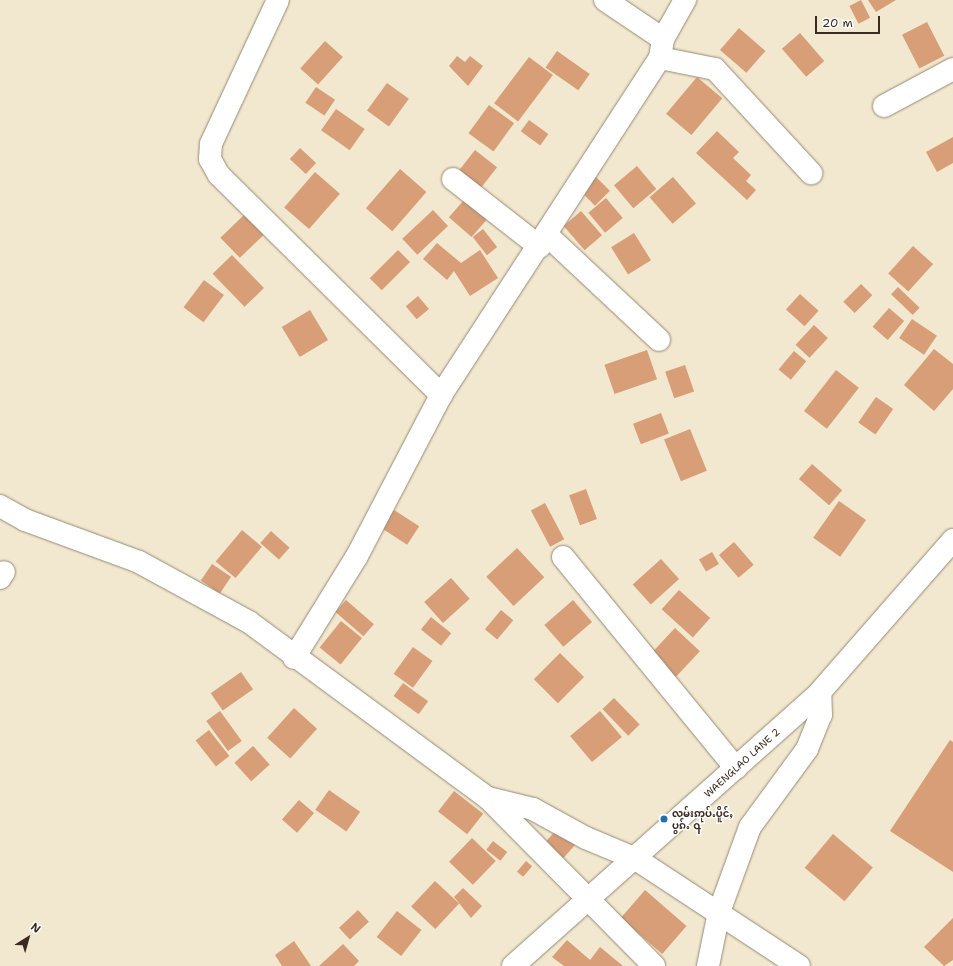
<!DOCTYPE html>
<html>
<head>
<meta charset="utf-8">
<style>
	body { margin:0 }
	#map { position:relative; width:953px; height:966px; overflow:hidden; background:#f1e8cf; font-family:"Shantell Sans","Noto Sans Myanmar",sans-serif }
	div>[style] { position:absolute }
	.building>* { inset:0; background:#d79e77; transform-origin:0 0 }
	.roads { filter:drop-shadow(0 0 1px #968976) drop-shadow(0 0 1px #968976) }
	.street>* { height:22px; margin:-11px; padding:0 11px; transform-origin:11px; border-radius:11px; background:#fff }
	.dots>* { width:11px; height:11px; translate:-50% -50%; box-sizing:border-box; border:2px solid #fff; border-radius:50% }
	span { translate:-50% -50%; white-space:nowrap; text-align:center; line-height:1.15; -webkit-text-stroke:3px #fff; paint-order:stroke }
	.street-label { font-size:10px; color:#3b2a1e }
	.poi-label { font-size:10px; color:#3b2a1e; font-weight:700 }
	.left { translate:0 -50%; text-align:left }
	.north { position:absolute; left:8px; top:918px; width:40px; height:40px; -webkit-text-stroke:3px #fff; paint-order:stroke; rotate:37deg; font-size:11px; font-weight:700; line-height:16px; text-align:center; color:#3b2a1e }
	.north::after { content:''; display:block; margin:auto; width:14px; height:18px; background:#3b2a1e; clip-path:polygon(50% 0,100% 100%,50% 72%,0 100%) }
	.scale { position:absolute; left:815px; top:16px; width:65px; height:18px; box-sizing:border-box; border:2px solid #3b2a1e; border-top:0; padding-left:5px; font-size:12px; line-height:14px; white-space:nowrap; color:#3b2a1e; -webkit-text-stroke:3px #fff; paint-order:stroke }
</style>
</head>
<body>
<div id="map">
	<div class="building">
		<div style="left:861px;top:0;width:20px;height:13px;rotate:63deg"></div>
		<div style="clip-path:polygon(868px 0,896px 0,876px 12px)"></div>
		<div style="left:927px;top:22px;width:38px;height:28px;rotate:63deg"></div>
		<div style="left:739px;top:28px;width:35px;height:29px;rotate:41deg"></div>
		<div style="left:800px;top:33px;width:37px;height:24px;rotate:49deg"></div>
		<div style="left:325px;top:41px;width:24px;height:37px;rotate:42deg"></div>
		<div style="left:557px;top:51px;width:40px;height:20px;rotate:35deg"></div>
		<div style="clip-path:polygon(457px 56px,465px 62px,470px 56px,483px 66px,468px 86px,449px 66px)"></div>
		<div style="left:529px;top:57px;width:30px;height:58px;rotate:37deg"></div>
		<div style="left:697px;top:77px;width:33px;height:48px;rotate:40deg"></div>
		<div style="left:387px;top:83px;width:27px;height:34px;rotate:36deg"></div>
		<div style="left:316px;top:87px;width:23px;height:19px;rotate:34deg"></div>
		<div style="left:489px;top:105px;width:31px;height:35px;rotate:36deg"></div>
		<div style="left:336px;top:109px;width:35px;height:26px;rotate:35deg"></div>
		<div style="left:529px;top:120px;width:24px;height:14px;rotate:36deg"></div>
		<div style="clip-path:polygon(717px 131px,739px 152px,733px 158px,751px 175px,746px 181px,756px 190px,747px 200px,696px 153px)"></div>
		<div style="clip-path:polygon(953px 137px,953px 163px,937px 172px,926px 152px)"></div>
		<div style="left:300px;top:148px;width:22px;height:15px;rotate:43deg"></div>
		<div style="left:475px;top:150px;width:28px;height:31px;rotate:38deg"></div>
		<div style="left:637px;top:166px;width:30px;height:30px;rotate:50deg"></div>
		<div style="left:400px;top:169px;width:35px;height:52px;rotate:41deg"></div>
		<div style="left:315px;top:172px;width:33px;height:47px;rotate:41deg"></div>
		<div style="left:595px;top:176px;width:21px;height:21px;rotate:45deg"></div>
		<div style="left:673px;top:177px;width:35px;height:31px;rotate:49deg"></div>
		<div style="left:606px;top:198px;width:26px;height:23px;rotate:50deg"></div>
		<div style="left:464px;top:200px;width:30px;height:23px;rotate:41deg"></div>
		<div style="left:433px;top:210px;width:22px;height:42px;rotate:47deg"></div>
		<div style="left:581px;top:211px;width:32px;height:23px;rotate:49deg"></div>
		<div style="left:247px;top:212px;width:28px;height:37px;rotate:46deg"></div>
		<div style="left:483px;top:229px;width:23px;height:13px;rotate:52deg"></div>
		<div style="left:634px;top:233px;width:32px;height:27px;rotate:58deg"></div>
		<div style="clip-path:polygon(437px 243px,461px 263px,480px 250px,498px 278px,470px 296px,454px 271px,447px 280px,423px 259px)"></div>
		<div style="left:913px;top:246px;width:27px;height:37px;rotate:42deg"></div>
		<div style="left:398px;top:250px;width:17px;height:40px;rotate:45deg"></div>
		<div style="left:232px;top:255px;width:46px;height:27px;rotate:46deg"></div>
		<div style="left:204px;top:280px;width:25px;height:34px;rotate:37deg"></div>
		<div style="left:861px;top:284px;width:16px;height:25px;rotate:45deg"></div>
		<div style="left:898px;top:287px;width:30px;height:10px;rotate:44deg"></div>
		<div style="left:800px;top:294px;width:25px;height:21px;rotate:42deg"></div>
		<div style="left:418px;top:296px;width:17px;height:16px;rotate:50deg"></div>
		<div style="left:889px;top:308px;width:20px;height:25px;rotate:41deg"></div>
		<div style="left:310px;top:310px;width:35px;height:33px;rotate:59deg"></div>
		<div style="left:912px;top:319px;width:30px;height:23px;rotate:34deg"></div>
		<div style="left:814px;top:325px;width:19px;height:27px;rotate:43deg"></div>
		<div style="clip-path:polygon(934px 349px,953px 364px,953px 389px,934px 411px,904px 385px)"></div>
		<div style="left:647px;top:350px;width:31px;height:45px;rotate:71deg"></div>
		<div style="left:794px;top:351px;width:16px;height:24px;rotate:40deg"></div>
		<div style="left:685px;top:365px;width:28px;height:21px;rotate:71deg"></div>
		<div style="left:836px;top:370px;width:29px;height:52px;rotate:38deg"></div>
		<div style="left:876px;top:397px;width:21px;height:31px;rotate:35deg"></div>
		<div style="left:661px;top:413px;width:22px;height:30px;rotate:69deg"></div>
		<div style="left:690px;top:429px;width:45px;height:28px;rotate:68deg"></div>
		<div style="left:812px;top:464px;width:40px;height:20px;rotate:41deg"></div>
		<div style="left:586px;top:489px;width:32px;height:18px;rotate:70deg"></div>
		<div style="left:839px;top:501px;width:33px;height:45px;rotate:35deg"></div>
		<div style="left:545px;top:503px;width:41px;height:16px;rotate:62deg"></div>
		<div style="left:394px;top:510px;width:30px;height:22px;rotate:33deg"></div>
		<div style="left:242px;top:530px;width:26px;height:41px;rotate:40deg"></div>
		<div style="left:271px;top:531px;width:25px;height:16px;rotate:42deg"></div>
		<div style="left:734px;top:542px;width:30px;height:20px;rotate:49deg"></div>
		<div style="left:517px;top:548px;width:40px;height:42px;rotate:47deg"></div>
		<div style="left:712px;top:552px;width:14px;height:15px;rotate:60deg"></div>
		<div style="left:661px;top:559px;width:27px;height:38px;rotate:48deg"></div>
		<div style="left:212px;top:564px;width:23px;height:20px;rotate:34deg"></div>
		<div style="left:451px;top:578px;width:28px;height:36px;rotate:48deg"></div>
		<div style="left:679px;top:590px;width:42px;height:26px;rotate:42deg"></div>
		<div style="left:346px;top:600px;width:37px;height:16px;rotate:41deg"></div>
		<div style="left:573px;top:600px;width:29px;height:38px;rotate:49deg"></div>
		<div style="left:501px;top:610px;width:16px;height:25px;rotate:40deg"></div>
		<div style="left:431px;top:617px;width:26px;height:16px;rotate:39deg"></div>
		<div style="left:341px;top:621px;width:27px;height:34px;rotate:39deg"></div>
		<div style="left:675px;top:628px;width:34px;height:35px;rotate:43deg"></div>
		<div style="left:413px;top:647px;width:24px;height:33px;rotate:36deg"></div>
		<div style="left:560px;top:653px;width:34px;height:37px;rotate:45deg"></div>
		<div style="left:241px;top:672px;width:21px;height:37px;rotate:55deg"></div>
		<div style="left:403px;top:683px;width:31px;height:16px;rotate:36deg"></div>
		<div style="left:614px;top:698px;width:37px;height:16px;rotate:46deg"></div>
		<div style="left:294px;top:708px;width:31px;height:40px;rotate:42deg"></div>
		<div style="left:220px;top:711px;width:37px;height:17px;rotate:54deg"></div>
		<div style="left:600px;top:711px;width:34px;height:39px;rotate:50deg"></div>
		<div style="left:209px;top:730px;width:33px;height:17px;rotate:52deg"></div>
		<div style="clip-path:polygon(950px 740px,953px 742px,953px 872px,890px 831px)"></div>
		<div style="left:253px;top:746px;width:25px;height:25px;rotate:48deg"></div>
		<div style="left:329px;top:790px;width:38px;height:24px;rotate:35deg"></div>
		<div style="left:454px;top:791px;width:37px;height:26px;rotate:38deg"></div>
		<div style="left:299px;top:800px;width:20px;height:26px;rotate:41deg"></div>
		<div style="left:559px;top:827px;width:24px;height:26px;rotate:42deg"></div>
		<div style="left:833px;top:834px;width:52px;height:44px;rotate:40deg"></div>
		<div style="left:472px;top:838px;width:33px;height:33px;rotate:44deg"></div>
		<div style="left:493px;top:841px;width:18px;height:11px;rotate:38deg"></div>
		<div style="left:526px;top:861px;width:8px;height:14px;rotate:40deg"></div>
		<div style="left:435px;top:881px;width:33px;height:35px;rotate:43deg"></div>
		<div style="clip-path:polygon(463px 888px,482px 906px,471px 918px,454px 897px)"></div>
		<div style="left:645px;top:890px;width:55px;height:37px;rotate:41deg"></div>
		<div style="left:358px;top:910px;width:16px;height:26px;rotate:47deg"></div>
		<div style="left:397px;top:911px;width:31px;height:33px;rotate:38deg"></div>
		<div style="clip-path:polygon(953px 918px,953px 960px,944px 966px,924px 947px)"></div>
		<div style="clip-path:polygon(567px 940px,590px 960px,600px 947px,623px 966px,564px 966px,552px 957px)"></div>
		<div style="clip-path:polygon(294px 941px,311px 966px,282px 966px,275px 955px)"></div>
		<div style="clip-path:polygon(343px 944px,359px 961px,354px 966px,319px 966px)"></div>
	</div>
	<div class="roads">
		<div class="street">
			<div style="left:278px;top:0;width:159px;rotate:115deg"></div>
			<div style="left:211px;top:144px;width:15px;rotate:94deg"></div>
			<div style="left:210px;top:159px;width:18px;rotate:61deg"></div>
			<div style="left:219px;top:175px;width:313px;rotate:44.7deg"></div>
			<div style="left:605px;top:0;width:70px;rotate:33.9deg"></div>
			<div style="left:660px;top:58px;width:56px;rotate:11.3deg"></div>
			<div style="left:715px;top:69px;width:142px;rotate:47.3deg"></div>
			<div style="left:884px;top:106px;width:78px;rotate:-28.2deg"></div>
			<div style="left:453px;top:179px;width:110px;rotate:38deg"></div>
			<div style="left:548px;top:236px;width:152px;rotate:43.1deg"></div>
			<div style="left:0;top:506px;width:29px;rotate:29deg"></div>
			<div style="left:25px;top:520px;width:121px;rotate:20.2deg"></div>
			<div style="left:139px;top:562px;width:125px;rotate:28.6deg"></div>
			<div style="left:249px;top:622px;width:297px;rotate:36.4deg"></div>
			<div style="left:488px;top:798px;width:236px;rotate:45.3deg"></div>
			<div style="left:563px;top:557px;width:273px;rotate:50.7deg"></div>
			<div style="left:0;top:578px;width:7px;rotate:-56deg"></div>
			<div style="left:294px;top:658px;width:120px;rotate:-58.3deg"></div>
			<div style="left:357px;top:556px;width:182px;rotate:-62.4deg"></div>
			<div style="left:441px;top:395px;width:402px;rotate:-57deg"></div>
			<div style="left:660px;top:58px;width:19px;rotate:-81deg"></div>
			<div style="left:663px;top:39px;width:45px;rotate:-60.6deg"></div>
			<div style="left:488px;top:798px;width:46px;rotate:13.7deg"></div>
			<div style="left:533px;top:809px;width:60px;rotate:28.7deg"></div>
			<div style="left:586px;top:838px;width:54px;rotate:22.8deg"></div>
			<div style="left:636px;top:859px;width:195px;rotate:33.3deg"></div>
			<div style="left:513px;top:966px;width:411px;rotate:-41.7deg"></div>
			<div style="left:820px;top:692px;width:202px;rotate:-48.8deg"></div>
			<div style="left:708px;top:966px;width:55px;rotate:-78.5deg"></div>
			<div style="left:719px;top:912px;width:90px;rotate:-70deg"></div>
			<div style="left:750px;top:827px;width:97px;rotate:-53.8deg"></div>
			<div style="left:807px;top:749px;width:37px;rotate:-68deg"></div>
			<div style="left:821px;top:715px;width:23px;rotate:-92deg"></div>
		</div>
	</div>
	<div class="dots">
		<div style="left:664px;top:819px;background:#1f6fb2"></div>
	</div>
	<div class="street-label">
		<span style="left:742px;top:763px;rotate:-42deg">WAENGLAO LANE 2</span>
	</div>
	<div class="poi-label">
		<span class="left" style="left:672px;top:819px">လုမ်းဢုပ်ႉပိူင်ႇ<br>ပွၵ်ႉ ႖</span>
	</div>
	<div class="north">N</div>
	<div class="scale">20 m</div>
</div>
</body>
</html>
